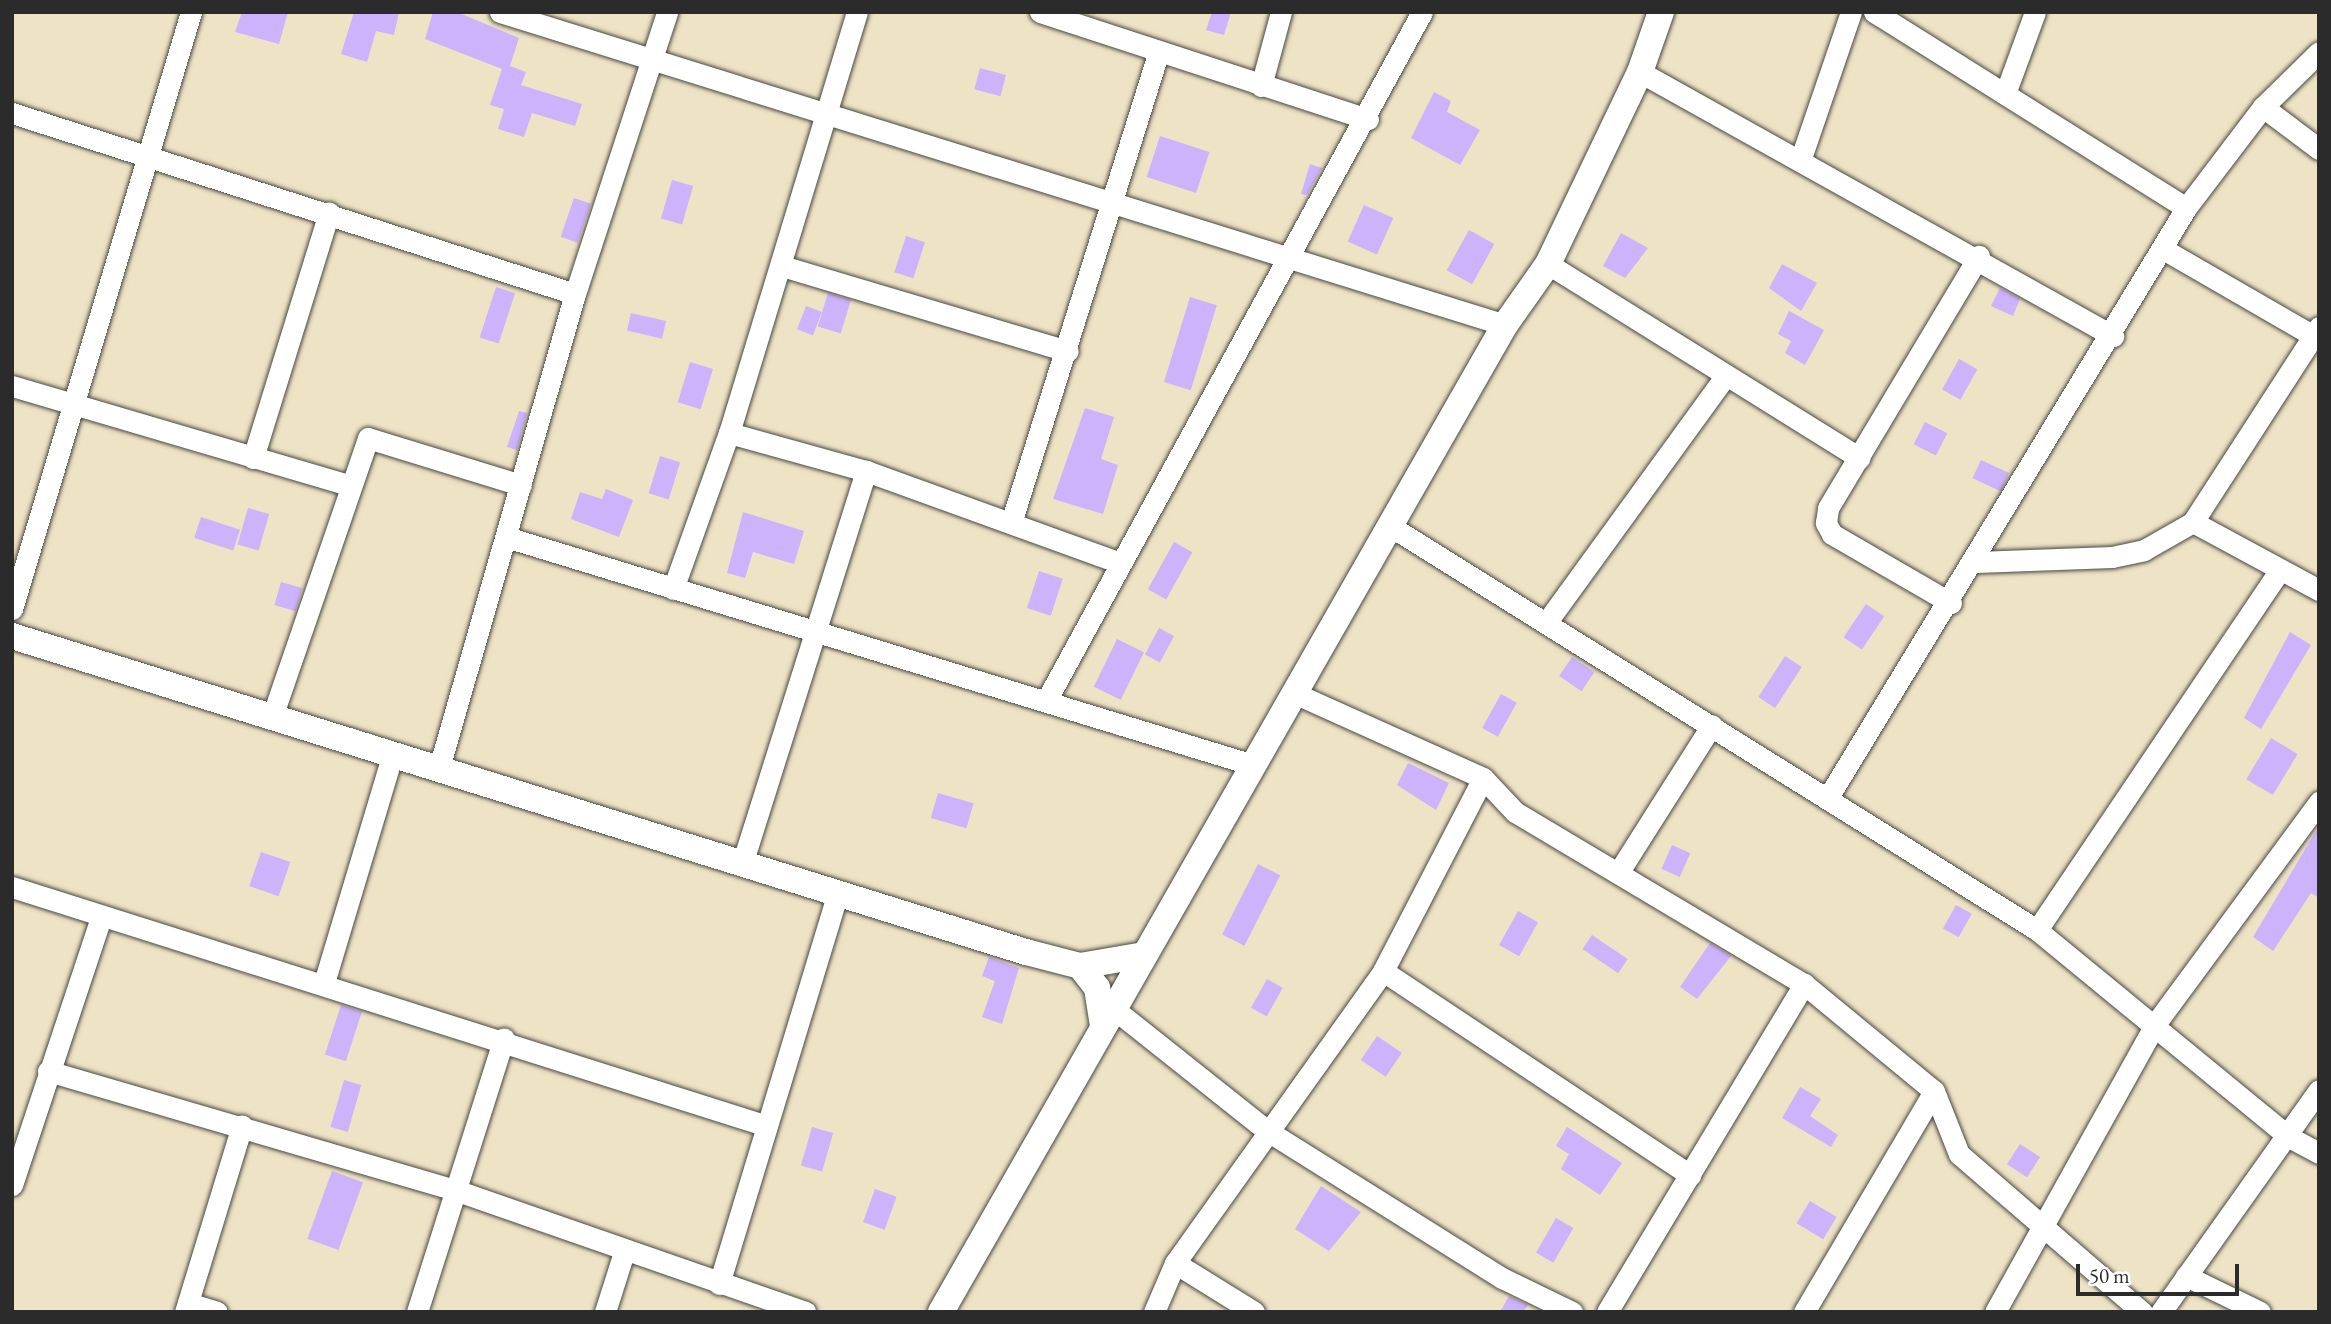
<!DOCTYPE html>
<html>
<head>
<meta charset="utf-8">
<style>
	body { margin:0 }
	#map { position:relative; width:2331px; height:1324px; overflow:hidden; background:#eee3c5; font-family:"EB Garamond",serif }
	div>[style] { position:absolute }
	.building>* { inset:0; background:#ccb3fc; transform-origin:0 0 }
	.roads { filter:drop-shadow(0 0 2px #484742) drop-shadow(0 0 2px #484742) }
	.minor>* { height:21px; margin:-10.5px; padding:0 10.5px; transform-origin:10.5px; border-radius:10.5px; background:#fff }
	.tertiary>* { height:26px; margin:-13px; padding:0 13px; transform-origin:13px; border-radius:13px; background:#fff }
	span { translate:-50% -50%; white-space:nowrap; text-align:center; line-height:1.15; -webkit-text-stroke:5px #fff; paint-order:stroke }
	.frame { position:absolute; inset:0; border:14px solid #2b2b2b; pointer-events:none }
	.scale { position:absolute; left:2076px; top:1264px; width:163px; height:32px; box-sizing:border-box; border:4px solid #2b2b2b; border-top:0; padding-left:9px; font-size:21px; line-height:24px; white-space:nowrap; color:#2b2b2b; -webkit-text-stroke:5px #fff; paint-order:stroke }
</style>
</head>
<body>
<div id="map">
	<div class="building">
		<div style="clip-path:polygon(242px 12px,288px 12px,279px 44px,235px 32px)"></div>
		<div style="clip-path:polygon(354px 12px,399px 12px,394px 35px,376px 31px,367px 62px,341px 54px)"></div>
		<div style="clip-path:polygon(433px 12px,457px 12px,519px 38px,510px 66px,526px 72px,521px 85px,582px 104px,575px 126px,532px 113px,524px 137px,498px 129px,504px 109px,490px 105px,502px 69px,425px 39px)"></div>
		<div style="clip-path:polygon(1212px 12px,1231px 12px,1224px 35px,1206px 30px)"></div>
		<div style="left:980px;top:68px;width:27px;height:22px;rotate:15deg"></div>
		<div style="clip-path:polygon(1434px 92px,1451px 101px,1447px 112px,1480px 130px,1460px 165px,1411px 138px)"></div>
		<div style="left:1160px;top:136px;width:52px;height:43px;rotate:18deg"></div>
		<div style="clip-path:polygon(1310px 164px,1322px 168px,1307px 195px,1301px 194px)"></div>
		<div style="left:672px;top:180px;width:22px;height:40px;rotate:16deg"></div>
		<div style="left:574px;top:198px;width:18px;height:41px;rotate:19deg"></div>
		<div style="left:1364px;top:205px;width:32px;height:40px;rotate:24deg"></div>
		<div style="left:1469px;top:230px;width:29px;height:46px;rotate:29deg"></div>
		<div style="clip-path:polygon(1621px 233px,1648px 248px,1625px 278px,1603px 266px)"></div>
		<div style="left:906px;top:236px;width:20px;height:38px;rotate:18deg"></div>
		<div style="clip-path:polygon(1782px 264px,1817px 283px,1801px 311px,1769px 288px)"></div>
		<div style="left:496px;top:287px;width:20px;height:53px;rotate:18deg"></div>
		<div style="clip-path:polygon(2000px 288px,2020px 299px,2013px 316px,1991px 306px)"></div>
		<div style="left:828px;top:293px;width:24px;height:35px;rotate:17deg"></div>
		<div style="left:1190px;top:297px;width:28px;height:89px;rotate:17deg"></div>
		<div style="left:806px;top:306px;width:17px;height:25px;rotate:21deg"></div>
		<div style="clip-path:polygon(1789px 311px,1824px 330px,1805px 365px,1785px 353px,1791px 341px,1778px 334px)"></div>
		<div style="left:631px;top:313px;width:36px;height:18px;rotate:13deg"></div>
		<div style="left:1959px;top:359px;width:21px;height:35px;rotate:29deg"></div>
		<div style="left:690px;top:362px;width:24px;height:42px;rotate:17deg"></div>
		<div style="clip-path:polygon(1085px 408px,1114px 417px,1101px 459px,1118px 465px,1103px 514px,1053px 499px)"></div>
		<div style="clip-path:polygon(519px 411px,527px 413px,517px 450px,507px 447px)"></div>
		<div style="left:1925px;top:422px;width:25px;height:25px;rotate:27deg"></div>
		<div style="left:660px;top:456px;width:21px;height:39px;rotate:17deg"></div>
		<div style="left:1981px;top:460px;width:31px;height:20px;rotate:25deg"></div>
		<div style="clip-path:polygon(606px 489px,633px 500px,619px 537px,571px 519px,580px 492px,602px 499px)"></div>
		<div style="left:248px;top:508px;width:22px;height:38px;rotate:16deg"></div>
		<div style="clip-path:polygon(743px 512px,804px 531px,794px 564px,753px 552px,745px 578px,727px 573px)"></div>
		<div style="left:201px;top:517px;width:41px;height:22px;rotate:18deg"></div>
		<div style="left:1174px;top:542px;width:21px;height:54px;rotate:29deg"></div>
		<div style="left:1039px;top:571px;width:25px;height:39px;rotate:18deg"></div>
		<div style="left:281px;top:582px;width:22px;height:24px;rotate:16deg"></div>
		<div style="left:1866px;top:604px;width:22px;height:40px;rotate:34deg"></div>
		<div style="left:1159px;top:628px;width:17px;height:30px;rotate:28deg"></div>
		<div style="clip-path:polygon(2290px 632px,2311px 645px,2261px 729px,2244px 718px)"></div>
		<div style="left:1117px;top:639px;width:30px;height:53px;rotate:26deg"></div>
		<div style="left:1785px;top:656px;width:20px;height:49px;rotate:33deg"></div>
		<div style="left:1572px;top:657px;width:27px;height:23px;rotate:34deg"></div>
		<div style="left:1501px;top:694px;width:18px;height:39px;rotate:29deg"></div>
		<div style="left:2271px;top:738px;width:31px;height:48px;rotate:31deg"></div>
		<div style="clip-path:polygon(1408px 763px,1449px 783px,1436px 810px,1397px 785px)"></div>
		<div style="left:938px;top:793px;width:37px;height:26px;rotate:16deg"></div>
		<div style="clip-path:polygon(2319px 826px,2319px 898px,2311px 893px,2273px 951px,2253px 937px)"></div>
		<div style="left:1672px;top:845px;width:20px;height:26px;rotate:24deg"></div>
		<div style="left:261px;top:852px;width:31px;height:36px;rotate:19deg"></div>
		<div style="left:1258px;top:864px;width:25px;height:79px;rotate:27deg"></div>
		<div style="left:1956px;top:905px;width:18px;height:27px;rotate:29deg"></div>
		<div style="left:1518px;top:911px;width:23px;height:39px;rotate:29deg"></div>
		<div style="left:1592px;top:935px;width:43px;height:17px;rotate:34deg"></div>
		<div style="clip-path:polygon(1710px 943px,1731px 956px,1697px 999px,1680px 987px)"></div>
		<div style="clip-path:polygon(989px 957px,1019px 968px,1002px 1024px,982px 1017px,995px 981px,982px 976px)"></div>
		<div style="left:1267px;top:979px;width:18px;height:33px;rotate:29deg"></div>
		<div style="left:341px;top:1005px;width:22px;height:52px;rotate:18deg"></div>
		<div style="left:1377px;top:1036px;width:30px;height:29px;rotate:34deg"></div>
		<div style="left:344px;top:1080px;width:18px;height:49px;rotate:16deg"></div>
		<div style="clip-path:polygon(1800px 1087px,1821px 1099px,1810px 1116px,1838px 1135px,1831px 1147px,1782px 1118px)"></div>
		<div style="left:812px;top:1127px;width:22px;height:40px;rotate:16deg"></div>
		<div style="clip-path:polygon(1567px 1127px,1622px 1163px,1600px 1195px,1561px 1169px,1569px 1154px,1556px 1146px)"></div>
		<div style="left:2020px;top:1144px;width:24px;height:24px;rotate:33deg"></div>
		<div style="left:332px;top:1171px;width:33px;height:72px;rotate:20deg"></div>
		<div style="clip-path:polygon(1321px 1186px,1361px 1212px,1329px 1251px,1295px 1229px)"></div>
		<div style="left:875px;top:1189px;width:23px;height:35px;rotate:20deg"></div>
		<div style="left:1810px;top:1201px;width:31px;height:26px;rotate:31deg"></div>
		<div style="left:1556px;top:1218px;width:20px;height:40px;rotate:30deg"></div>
		<div style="clip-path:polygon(1509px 1296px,1528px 1305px,1523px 1312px,1500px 1312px)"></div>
	</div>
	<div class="roads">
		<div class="minor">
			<div style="left:500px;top:12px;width:1053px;rotate:17.3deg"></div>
			<div style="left:1040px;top:12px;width:345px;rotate:18.1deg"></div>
			<div style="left:1874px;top:12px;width:368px;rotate:32.1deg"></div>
			<div style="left:1640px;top:72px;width:542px;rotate:29.17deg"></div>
			<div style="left:1261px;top:86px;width:77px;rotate:-74.9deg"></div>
			<div style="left:2005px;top:94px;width:87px;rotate:-69.9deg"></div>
			<div style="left:2263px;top:107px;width:78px;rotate:-44.5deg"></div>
			<div style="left:12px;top:113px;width:591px;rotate:17.82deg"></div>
			<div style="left:1801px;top:158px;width:154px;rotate:-71.1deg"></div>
			<div style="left:2163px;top:249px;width:180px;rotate:30deg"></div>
			<div style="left:1548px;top:264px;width:367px;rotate:31.9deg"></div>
			<div style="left:782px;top:266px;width:298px;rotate:16.6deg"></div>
			<div style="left:2319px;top:327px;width:232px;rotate:122.9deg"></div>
			<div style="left:2193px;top:522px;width:143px;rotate:28.4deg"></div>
			<div style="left:12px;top:386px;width:350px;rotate:16.4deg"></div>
			<div style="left:729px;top:433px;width:142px;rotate:15.5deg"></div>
			<div style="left:866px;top:471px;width:267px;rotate:19.9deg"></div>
			<div style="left:253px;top:458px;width:257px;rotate:-72.8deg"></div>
			<div style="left:1011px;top:523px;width:494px;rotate:-72.6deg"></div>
			<div style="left:1390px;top:526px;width:763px;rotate:31.98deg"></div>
			<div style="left:2037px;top:930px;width:326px;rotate:39.4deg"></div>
			<div style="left:2289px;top:1137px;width:34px;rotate:28deg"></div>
			<div style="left:506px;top:537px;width:781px;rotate:16.97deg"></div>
			<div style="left:1976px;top:562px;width:136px;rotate:-2.1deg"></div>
			<div style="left:2112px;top:557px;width:33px;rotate:-12deg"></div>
			<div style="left:2144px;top:550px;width:56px;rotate:-29.7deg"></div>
			<div style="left:673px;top:589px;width:166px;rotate:-70.3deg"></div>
			<div style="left:729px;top:433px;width:440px;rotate:-73.1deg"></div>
			<div style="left:1951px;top:603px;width:138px;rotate:-149.9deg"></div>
			<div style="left:1832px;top:534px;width:13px;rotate:-119deg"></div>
			<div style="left:1826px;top:523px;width:15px;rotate:-82deg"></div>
			<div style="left:1828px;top:508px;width:294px;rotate:-59.1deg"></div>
			<div style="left:12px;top:609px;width:623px;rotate:-73.31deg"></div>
			<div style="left:1546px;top:623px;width:306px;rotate:-54deg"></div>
			<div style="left:1294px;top:693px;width:207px;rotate:24.2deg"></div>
			<div style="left:1483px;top:778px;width:47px;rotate:46.7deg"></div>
			<div style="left:1515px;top:812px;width:336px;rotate:30.8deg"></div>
			<div style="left:1046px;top:701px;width:785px;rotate:-61.38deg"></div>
			<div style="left:272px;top:717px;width:295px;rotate:-71deg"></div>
			<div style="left:368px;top:438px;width:160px;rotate:17.1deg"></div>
			<div style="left:439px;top:768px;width:493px;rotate:-74deg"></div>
			<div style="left:575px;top:294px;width:297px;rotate:-71.9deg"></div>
			<div style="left:1827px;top:799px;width:691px;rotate:-58.72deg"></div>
			<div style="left:2186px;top:208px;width:127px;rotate:-52.7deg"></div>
			<div style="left:2263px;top:107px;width:70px;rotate:36.9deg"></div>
			<div style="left:743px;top:861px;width:409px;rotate:-72.5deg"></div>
			<div style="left:1618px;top:873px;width:175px;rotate:-57.6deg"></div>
			<div style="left:12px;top:887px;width:789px;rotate:17.56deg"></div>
			<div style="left:2037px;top:930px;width:433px;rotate:-56deg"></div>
			<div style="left:1383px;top:971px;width:369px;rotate:33.6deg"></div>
			<div style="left:324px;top:983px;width:240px;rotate:-73.3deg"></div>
			<div style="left:1114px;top:1009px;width:194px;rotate:38.5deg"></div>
			<div style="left:1266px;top:1130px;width:279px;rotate:32.1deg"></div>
			<div style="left:1502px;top:1278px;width:78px;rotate:25.9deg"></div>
			<div style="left:48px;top:1071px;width:424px;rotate:16.3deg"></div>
			<div style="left:455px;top:1190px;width:371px;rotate:19.2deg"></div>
			<div style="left:12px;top:1185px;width:282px;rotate:-71.6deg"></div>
			<div style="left:1175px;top:1263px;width:93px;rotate:31.8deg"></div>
			<div style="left:2186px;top:1276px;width:82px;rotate:25.9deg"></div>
			<div style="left:719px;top:1284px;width:410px;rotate:-73.1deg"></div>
			<div style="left:188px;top:1303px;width:30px;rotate:17deg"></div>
			<div style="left:185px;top:1312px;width:195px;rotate:-73deg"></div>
			<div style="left:417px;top:1312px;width:287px;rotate:-72.4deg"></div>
			<div style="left:605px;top:1312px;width:63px;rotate:-72.4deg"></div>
			<div style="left:1154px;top:1312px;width:53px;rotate:-66.8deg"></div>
			<div style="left:1175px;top:1263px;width:359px;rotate:-54.5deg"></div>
			<div style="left:1383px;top:971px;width:217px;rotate:-62.6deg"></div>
			<div style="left:1607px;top:1312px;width:383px;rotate:-59deg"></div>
			<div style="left:1804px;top:984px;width:168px;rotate:39.5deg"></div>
			<div style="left:1934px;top:1091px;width:68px;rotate:68.4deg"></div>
			<div style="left:1959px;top:1154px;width:242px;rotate:40.8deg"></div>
			<div style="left:1804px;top:1312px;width:256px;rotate:-59.5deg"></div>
			<div style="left:1995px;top:1312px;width:331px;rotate:-60.9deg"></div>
			<div style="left:2156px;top:1023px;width:275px;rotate:-53.6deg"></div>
			<div style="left:2161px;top:1312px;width:272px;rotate:-54.6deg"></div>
		</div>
		<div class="tertiary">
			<div style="left:12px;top:636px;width:1062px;rotate:17.31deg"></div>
			<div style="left:1026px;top:952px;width:56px;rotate:14.5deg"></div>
			<div style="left:1080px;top:966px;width:65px;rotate:-9.8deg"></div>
			<div style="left:1080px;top:966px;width:28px;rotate:52deg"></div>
			<div style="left:1097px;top:988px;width:39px;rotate:81deg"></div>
			<div style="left:941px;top:1312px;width:1137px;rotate:-60.26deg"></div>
			<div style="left:1505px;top:325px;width:75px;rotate:-54.8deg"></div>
			<div style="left:1548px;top:264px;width:213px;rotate:-64.4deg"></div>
			<div style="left:1640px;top:72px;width:64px;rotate:-70.7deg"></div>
		</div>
	</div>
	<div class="frame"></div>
	<div class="scale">50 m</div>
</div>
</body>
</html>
